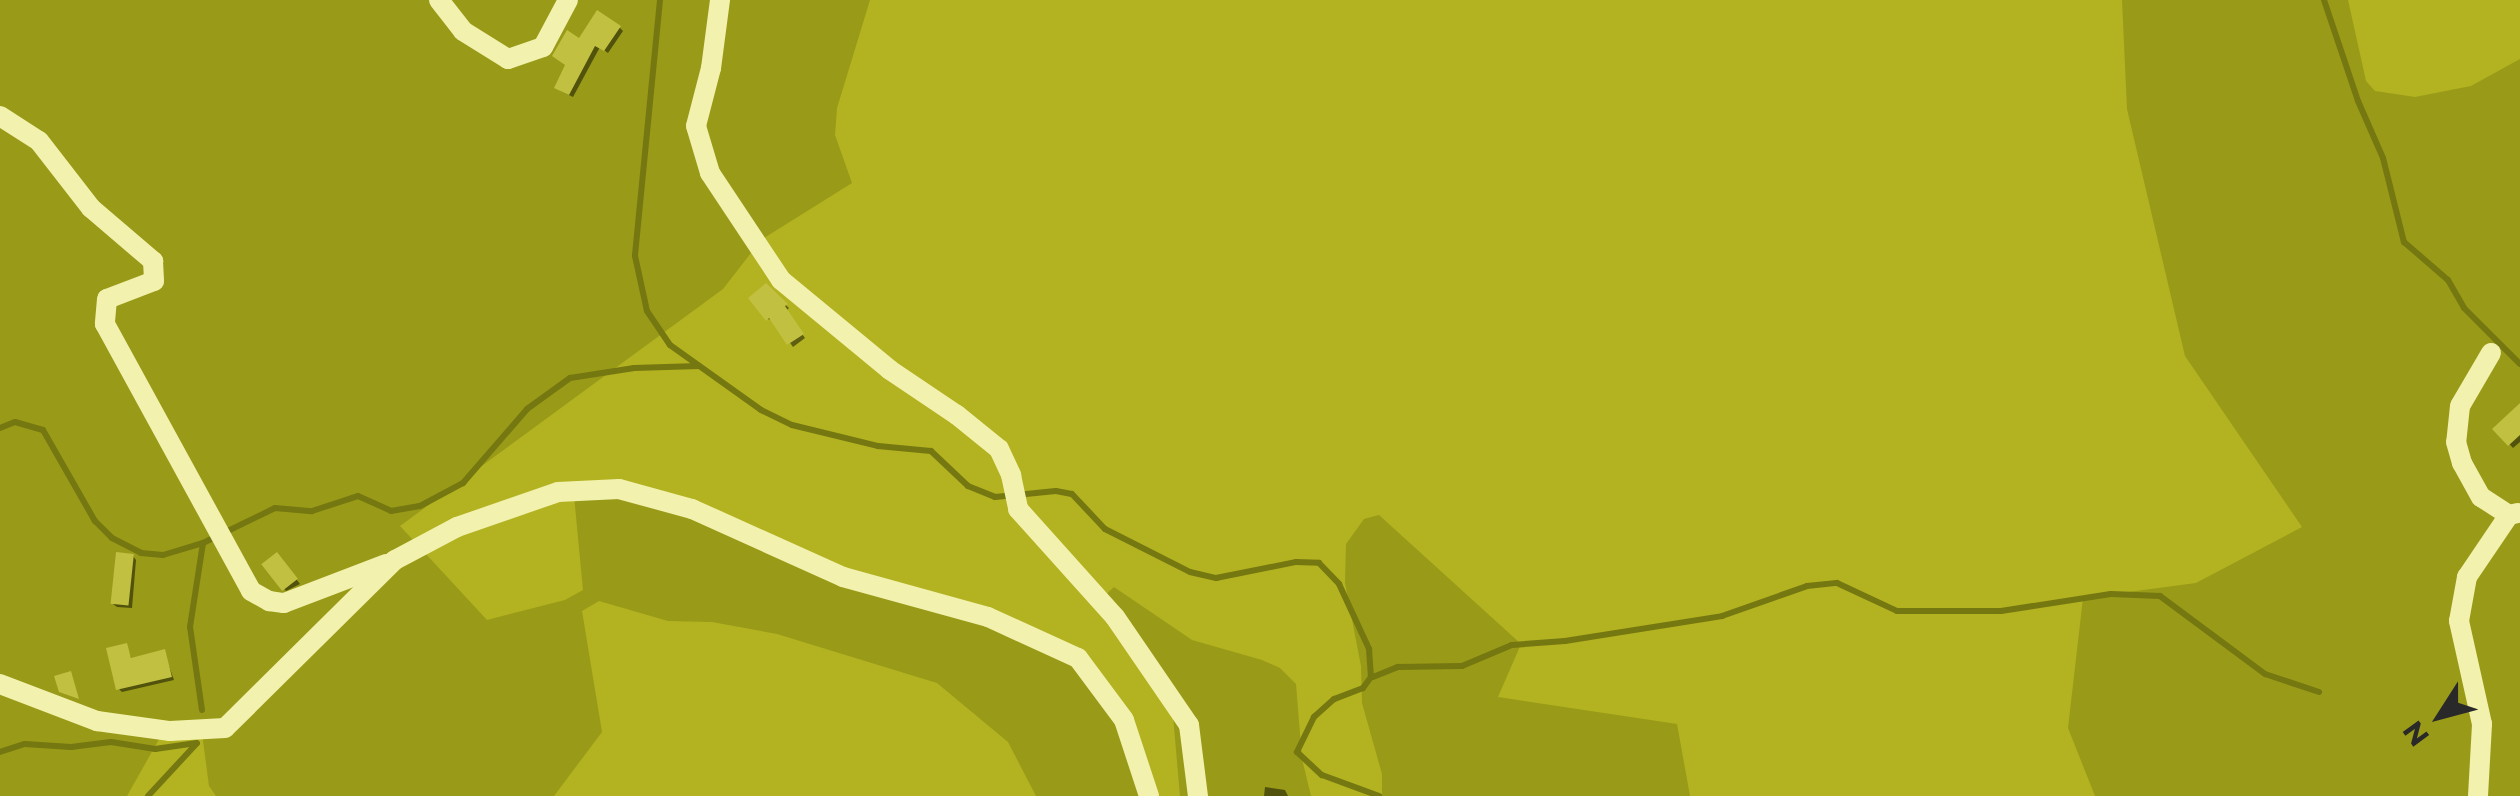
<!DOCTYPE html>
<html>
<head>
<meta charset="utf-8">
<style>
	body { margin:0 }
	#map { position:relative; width:2520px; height:796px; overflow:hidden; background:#999a18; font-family:Montserrat,sans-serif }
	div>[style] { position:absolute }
	.green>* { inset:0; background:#b3b220 }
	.shadow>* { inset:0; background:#0007 }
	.stream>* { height:6px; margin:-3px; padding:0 3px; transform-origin:3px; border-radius:3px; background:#757710 }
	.building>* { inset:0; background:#c1c041; transform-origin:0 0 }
	.street>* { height:20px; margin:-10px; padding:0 10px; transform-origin:10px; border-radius:10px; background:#f2f1ad }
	span { translate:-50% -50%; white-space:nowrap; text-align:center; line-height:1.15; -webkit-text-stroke:10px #999a18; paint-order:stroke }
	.north { position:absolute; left:2390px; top:666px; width:100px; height:100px; -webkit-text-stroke:8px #999a18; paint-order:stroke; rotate:234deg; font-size:28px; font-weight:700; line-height:40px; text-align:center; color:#292929 }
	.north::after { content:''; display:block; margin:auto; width:35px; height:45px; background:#292929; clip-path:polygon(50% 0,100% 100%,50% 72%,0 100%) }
</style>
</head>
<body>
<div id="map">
	<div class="green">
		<div style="clip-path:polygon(870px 0,2122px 0,2127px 109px,2185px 356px,2302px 527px,2196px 583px,2083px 598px,2068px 728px,2095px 796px,1690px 796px,1677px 724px,1498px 697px,1521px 644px,1379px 515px,1364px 519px,1346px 544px,1345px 583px,1361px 666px,1362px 703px,1382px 774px,1382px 796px,1311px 796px,1302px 759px,1296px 684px,1280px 668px,1262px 660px,1192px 640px,1114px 587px,1101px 599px,1172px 704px,1180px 796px,1147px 796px,1114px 704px,1090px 676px,1025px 629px,861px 578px,637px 494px,573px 485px,583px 590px,565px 600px,487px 620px,400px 526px,723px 289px,761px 240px,852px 183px,835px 135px,837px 108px)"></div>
		<div style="clip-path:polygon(2348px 0,2520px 0,2520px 59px,2471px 86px,2415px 97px,2375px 91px,2366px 81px)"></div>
		<div style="clip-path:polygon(599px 601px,668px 621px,712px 622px,777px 634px,937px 683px,1008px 742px,1036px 796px,554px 796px,602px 732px,582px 611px)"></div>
		<div style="clip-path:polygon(163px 732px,202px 733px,209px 786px,216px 796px,127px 796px)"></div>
	</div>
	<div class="shadow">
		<div style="clip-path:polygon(619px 27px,623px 31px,608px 53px,600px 47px,573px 97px,561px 91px,557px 88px,579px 42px)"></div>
		<div style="clip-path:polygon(766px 286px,789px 308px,786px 311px,805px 338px,793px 347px,774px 320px,767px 319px)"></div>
		<div style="clip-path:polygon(2520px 407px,2520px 442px,2513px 448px,2496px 429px)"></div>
		<div style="clip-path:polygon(133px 556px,136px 560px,132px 608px,117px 607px,113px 604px)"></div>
		<div style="clip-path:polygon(280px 558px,300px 584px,286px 591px,264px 565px)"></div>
		<div style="clip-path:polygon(126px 645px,132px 660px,164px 652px,174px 680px,122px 692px,119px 689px)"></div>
		<div style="clip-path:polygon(1265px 787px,1285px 790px,1288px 796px,1264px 796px)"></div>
	</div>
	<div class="stream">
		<div style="left:660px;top:0;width:257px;rotate:95.6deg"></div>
		<div style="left:635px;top:256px;width:56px;rotate:77.7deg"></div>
		<div style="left:647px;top:311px;width:41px;rotate:55.9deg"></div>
		<div style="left:670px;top:345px;width:112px;rotate:35.5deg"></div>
		<div style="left:761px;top:410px;width:34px;rotate:26deg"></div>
		<div style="left:792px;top:425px;width:89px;rotate:13.7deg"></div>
		<div style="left:878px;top:446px;width:53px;rotate:5.4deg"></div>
		<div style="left:931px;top:451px;width:51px;rotate:43.4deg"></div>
		<div style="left:968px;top:486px;width:29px;rotate:22deg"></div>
		<div style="left:995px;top:497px;width:61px;rotate:-5.6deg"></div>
		<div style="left:1056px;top:491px;width:16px;rotate:11deg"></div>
		<div style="left:1072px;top:494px;width:48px;rotate:46.7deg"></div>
		<div style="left:1105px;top:529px;width:95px;rotate:26.8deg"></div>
		<div style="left:1190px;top:572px;width:27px;rotate:13deg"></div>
		<div style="left:1216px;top:578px;width:82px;rotate:-11.3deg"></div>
		<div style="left:1296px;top:562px;width:23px;rotate:2deg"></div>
		<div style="left:1319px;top:563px;width:29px;rotate:46deg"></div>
		<div style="left:1339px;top:584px;width:72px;rotate:65.2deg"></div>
		<div style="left:1369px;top:649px;width:28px;rotate:86deg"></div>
		<div style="left:1371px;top:677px;width:14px;rotate:126deg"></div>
		<div style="left:1363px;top:688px;width:31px;rotate:159deg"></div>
		<div style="left:1334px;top:699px;width:27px;rotate:138deg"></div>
		<div style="left:1314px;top:717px;width:39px;rotate:116deg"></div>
		<div style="left:1297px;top:752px;width:34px;rotate:43deg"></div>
		<div style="left:1322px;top:775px;width:61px;rotate:20.2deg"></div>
		<div style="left:2324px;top:0;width:107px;rotate:71.4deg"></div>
		<div style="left:2358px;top:101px;width:62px;rotate:66.3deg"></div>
		<div style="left:2383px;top:158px;width:87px;rotate:76deg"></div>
		<div style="left:2404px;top:242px;width:58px;rotate:40.8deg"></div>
		<div style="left:2448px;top:280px;width:32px;rotate:60deg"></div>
		<div style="left:2464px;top:308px;width:79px;rotate:45deg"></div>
		<div style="left:0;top:428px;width:16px;rotate:-22deg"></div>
		<div style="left:15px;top:422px;width:29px;rotate:16deg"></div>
		<div style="left:43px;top:430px;width:105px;rotate:60.3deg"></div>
		<div style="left:95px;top:521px;width:24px;rotate:45deg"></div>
		<div style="left:112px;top:538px;width:33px;rotate:27deg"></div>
		<div style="left:141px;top:553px;width:22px;rotate:5deg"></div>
		<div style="left:163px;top:555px;width:42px;rotate:-16.7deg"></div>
		<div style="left:203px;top:543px;width:80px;rotate:-25.9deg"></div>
		<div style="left:275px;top:508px;width:37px;rotate:5deg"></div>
		<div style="left:312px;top:511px;width:48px;rotate:-18.1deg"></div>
		<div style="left:358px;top:496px;width:36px;rotate:24deg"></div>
		<div style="left:391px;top:511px;width:29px;rotate:-10deg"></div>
		<div style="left:420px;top:506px;width:49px;rotate:-28.1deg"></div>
		<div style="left:463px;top:483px;width:98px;rotate:-49.1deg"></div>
		<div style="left:527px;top:409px;width:53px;rotate:-35.8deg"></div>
		<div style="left:570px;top:378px;width:65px;rotate:-8.9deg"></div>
		<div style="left:634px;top:368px;width:65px;rotate:-1.8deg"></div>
		<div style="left:1373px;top:677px;width:27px;rotate:-22deg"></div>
		<div style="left:1398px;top:667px;width:64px;rotate:-0.9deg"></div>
		<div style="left:1462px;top:666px;width:54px;rotate:-22.8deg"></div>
		<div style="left:1512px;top:645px;width:53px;rotate:-4.3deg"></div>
		<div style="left:1565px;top:641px;width:159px;rotate:-9deg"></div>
		<div style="left:1722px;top:616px;width:90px;rotate:-19.4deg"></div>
		<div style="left:1807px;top:586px;width:30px;rotate:-6deg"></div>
		<div style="left:1837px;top:583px;width:66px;rotate:25deg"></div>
		<div style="left:1897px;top:611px;width:104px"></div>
		<div style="left:2001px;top:611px;width:111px;rotate:-8.8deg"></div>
		<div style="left:2111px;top:594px;width:49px;rotate:2.3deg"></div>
		<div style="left:2160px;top:596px;width:131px;rotate:36.6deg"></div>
		<div style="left:2265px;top:674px;width:57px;rotate:18.4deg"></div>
		<div style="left:202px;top:710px;width:84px;rotate:-98.2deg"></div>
		<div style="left:190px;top:627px;width:85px;rotate:-81.2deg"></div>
		<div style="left:0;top:752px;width:26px;rotate:-18deg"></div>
		<div style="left:25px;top:744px;width:46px;rotate:3.7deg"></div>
		<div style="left:71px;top:747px;width:40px;rotate:-7.1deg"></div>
		<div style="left:111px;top:742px;width:45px;rotate:9deg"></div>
		<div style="left:155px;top:749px;width:42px;rotate:-8.1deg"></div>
		<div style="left:148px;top:796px;width:72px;rotate:-47.2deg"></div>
	</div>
	<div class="building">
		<div style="clip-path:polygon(597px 10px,621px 26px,604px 51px,595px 46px,569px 95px,554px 88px,565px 65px,552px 56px,567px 30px,579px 38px)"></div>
		<div style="clip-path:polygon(766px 283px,788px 304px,785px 306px,804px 334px,787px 345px,769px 318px,766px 321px,748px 298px)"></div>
		<div style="clip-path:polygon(2520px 403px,2520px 435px,2508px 446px,2492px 429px)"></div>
		<div style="left:116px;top:552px;width:18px;height:52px;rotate:6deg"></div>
		<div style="left:277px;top:552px;width:34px;height:20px;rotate:52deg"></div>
		<div style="clip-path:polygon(127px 643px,131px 658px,165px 649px,172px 677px,116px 690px,106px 648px)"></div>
		<div style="clip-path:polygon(71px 671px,79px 699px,59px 692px,54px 676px)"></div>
	</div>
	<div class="street">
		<div style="left:439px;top:0;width:39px;rotate:52deg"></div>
		<div style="left:463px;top:31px;width:53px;rotate:31.9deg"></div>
		<div style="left:508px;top:59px;width:37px;rotate:-19deg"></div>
		<div style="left:543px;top:47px;width:53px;rotate:-62deg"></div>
		<div style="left:720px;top:0;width:69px;rotate:97.5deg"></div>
		<div style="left:711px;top:68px;width:60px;rotate:104.5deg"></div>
		<div style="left:696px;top:126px;width:49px;rotate:73.4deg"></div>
		<div style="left:710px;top:173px;width:128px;rotate:56.4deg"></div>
		<div style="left:781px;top:280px;width:141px;rotate:39.5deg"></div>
		<div style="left:890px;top:370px;width:81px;rotate:33.9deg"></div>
		<div style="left:957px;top:415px;width:54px;rotate:39deg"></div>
		<div style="left:999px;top:449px;width:29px;rotate:65deg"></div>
		<div style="left:1011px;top:475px;width:35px;rotate:78deg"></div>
		<div style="left:1018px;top:509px;width:145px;rotate:48.1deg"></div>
		<div style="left:1115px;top:617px;width:131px;rotate:55.6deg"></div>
		<div style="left:1189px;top:725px;width:72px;rotate:82.8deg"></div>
		<div style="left:0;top:116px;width:46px;rotate:32.7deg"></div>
		<div style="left:39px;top:141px;width:85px;rotate:52.2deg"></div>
		<div style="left:91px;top:208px;width:82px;rotate:40.5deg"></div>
		<div style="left:153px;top:261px;width:20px;rotate:87deg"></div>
		<div style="left:154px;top:281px;width:50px;rotate:159deg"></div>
		<div style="left:107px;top:299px;width:25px;rotate:95deg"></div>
		<div style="left:105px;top:324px;width:304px;rotate:61.3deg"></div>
		<div style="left:251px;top:591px;width:21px;rotate:29deg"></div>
		<div style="left:269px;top:601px;width:15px;rotate:8deg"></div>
		<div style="left:284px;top:603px;width:109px;rotate:-20.9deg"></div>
		<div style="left:2491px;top:353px;width:61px;rotate:120.3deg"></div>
		<div style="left:2460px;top:406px;width:36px;rotate:96deg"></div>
		<div style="left:2456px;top:442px;width:22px;rotate:74deg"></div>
		<div style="left:2462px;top:463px;width:39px;rotate:61deg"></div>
		<div style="left:2481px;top:497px;width:33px;rotate:33deg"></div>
		<div style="left:2509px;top:515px;width:9px;rotate:-13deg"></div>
		<div style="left:0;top:684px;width:104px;rotate:20.9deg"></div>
		<div style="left:97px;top:721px;width:74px;rotate:7.8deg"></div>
		<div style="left:170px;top:731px;width:55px;rotate:-3.1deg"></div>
		<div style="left:225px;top:728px;width:239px;rotate:-44.7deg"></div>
		<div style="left:395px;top:560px;width:70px;rotate:-28deg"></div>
		<div style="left:457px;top:527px;width:107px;rotate:-19.1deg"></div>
		<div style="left:558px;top:492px;width:61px;rotate:-2.8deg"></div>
		<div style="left:619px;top:489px;width:76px;rotate:15.3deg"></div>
		<div style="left:692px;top:509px;width:166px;rotate:24.2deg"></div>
		<div style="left:843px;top:577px;width:150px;rotate:15.4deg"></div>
		<div style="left:988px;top:617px;width:99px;rotate:24.5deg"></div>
		<div style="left:1078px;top:658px;width:77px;rotate:53.4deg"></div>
		<div style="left:1124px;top:720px;width:80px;rotate:71.8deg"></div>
		<div style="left:2478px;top:796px;width:72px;rotate:-86.8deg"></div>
		<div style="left:2482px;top:724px;width:106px;rotate:-102.6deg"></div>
		<div style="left:2459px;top:621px;width:45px;rotate:-79.7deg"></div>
		<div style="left:2467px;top:577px;width:75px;rotate:-55.9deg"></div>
	</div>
	<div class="north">N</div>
</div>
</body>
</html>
